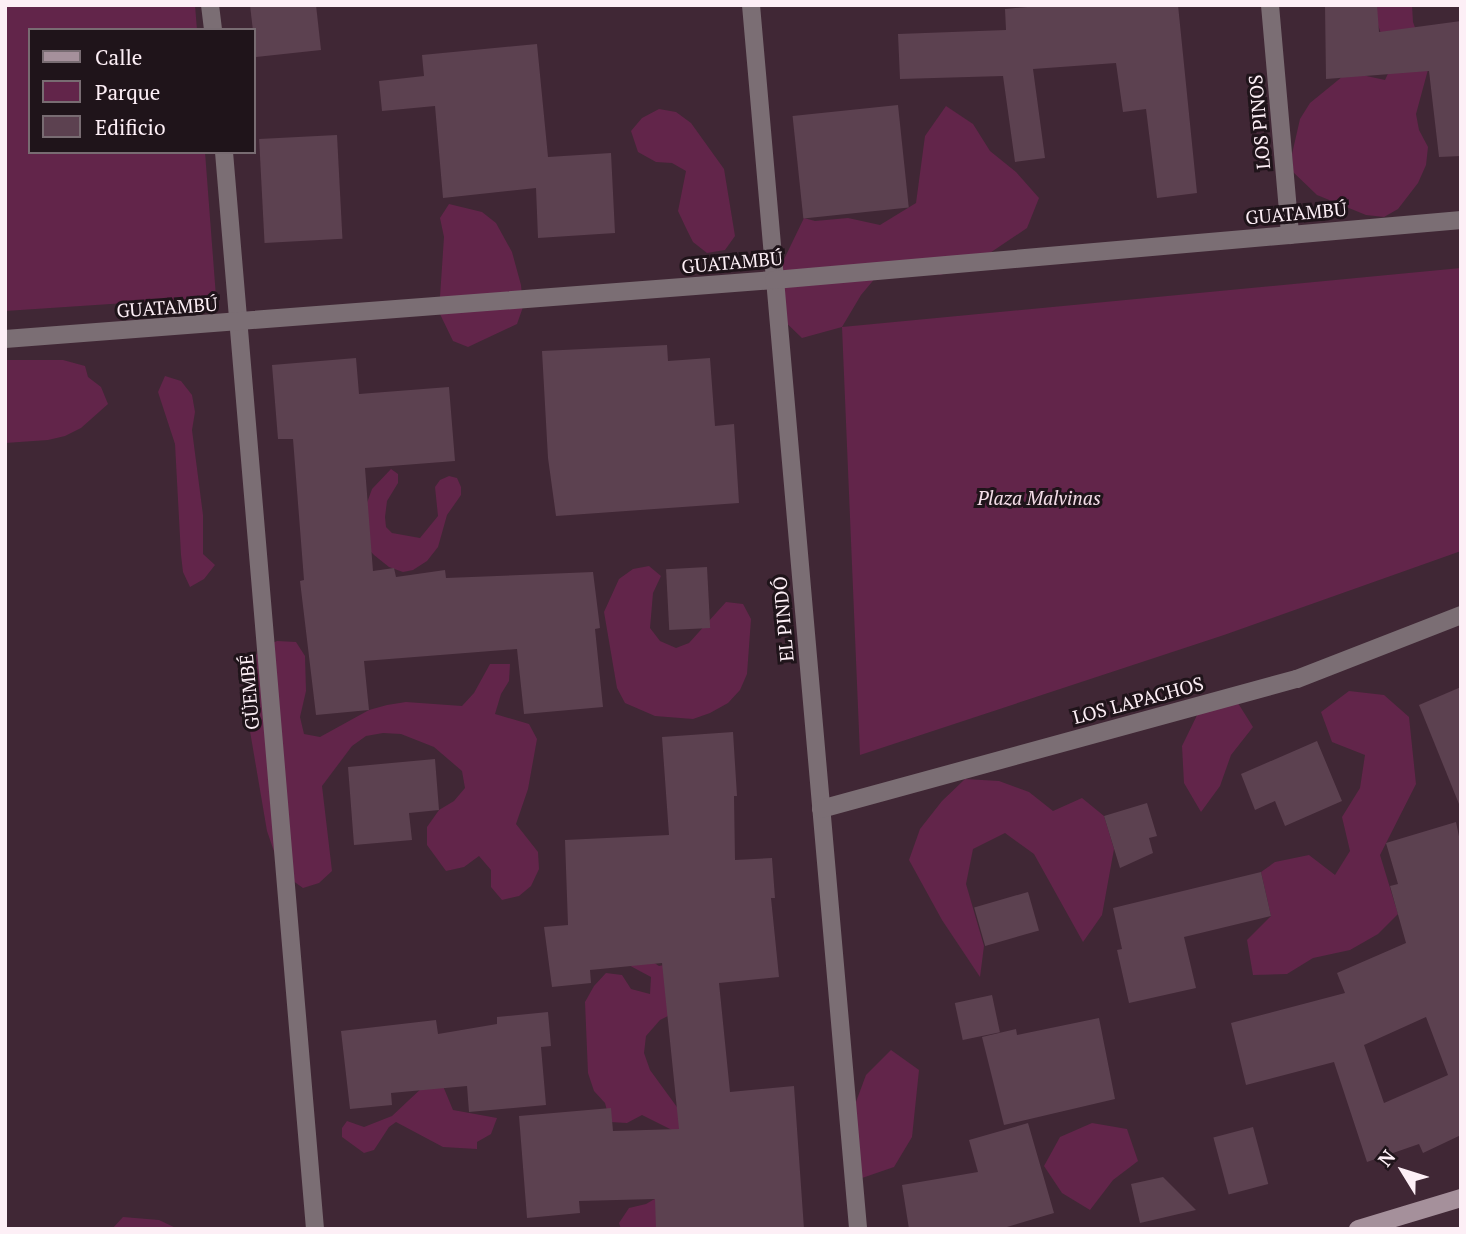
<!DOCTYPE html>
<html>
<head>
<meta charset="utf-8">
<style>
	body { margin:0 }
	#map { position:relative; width:1466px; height:1234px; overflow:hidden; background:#402735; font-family:"PT Serif",serif }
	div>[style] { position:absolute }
	.green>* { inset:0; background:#62254a }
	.building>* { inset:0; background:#5c4150; transform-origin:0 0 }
	.street>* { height:18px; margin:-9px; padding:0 9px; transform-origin:9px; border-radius:9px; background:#7b6e74 }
	.secondary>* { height:18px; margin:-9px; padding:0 9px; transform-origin:9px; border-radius:9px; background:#a5909b }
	span { translate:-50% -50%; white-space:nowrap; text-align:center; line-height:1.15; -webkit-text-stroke:6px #1f141a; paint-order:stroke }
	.street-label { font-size:19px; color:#fdeff6 }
	.park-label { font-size:19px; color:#f4dde8; font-style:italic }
	.frame { position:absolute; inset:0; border:7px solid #fdeff6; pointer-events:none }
	.legend { position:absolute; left:28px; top:28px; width:228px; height:126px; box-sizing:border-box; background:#1f141a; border:2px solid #786c72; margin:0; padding:9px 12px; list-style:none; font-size:21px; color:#fdeff6 }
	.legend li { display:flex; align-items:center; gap:14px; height:35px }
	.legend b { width:35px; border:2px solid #786c72 }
	.north { position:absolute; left:1368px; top:1136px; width:70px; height:70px; -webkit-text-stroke:5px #1f141a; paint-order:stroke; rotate:308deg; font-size:19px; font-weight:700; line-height:28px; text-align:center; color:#fdeff6 }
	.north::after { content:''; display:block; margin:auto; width:24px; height:32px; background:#fdeff6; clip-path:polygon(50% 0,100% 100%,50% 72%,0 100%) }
</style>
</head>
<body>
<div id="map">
	<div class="green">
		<div style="clip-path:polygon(5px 5px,195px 5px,197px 30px,30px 30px,30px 152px,205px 152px,216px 297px,5px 311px)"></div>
		<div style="clip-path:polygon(1371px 5px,1412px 5px,1413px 22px,1429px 66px,1416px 114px,1419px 130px,1428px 147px,1426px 165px,1418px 183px,1398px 209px,1384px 217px,1366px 215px,1317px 195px,1293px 172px,1292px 154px,1300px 119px,1310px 103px,1348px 72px,1385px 80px,1392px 65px)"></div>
		<div style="clip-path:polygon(946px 106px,973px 124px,990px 151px,1016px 172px,1039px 198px,1027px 228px,972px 265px,940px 275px,913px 259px,882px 270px,861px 295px,842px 327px,1461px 268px,1461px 551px,1224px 635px,860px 755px,842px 327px,802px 338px,778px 315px,774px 280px,804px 218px,815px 221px,848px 218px,880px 225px,916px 203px,925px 136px)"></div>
		<div style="clip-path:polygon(659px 109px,676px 112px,691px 123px,724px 169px,735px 236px,725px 250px,707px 253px,693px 242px,686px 228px,678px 211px,686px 171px,672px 163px,656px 162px,638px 152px,631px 131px,642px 118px)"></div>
		<div style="clip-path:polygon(449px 204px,482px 212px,496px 223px,512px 252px,521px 285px,523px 307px,517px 324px,468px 347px,453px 341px,439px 312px,444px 237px,440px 218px)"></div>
		<div style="clip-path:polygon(5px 360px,63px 360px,85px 366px,88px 377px,101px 387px,108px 404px,81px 428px,65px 436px,48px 440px,5px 443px)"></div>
		<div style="clip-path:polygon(165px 376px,181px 381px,192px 395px,195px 412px,192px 430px,203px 515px,203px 554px,215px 565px,204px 579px,190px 587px,183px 572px,181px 555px,175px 444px,158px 392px)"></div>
		<div style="clip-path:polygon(391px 469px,398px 474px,398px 483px,387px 501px,385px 517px,386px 527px,392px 533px,420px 538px,438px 516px,435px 487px,440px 480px,449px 476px,457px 478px,461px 487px,461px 495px,447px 515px,438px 547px,427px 561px,413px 570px,403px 572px,389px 567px,374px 555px,362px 542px,359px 525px,372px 489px)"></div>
		<div style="clip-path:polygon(649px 566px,661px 576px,653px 593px,650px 628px,660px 641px,676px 648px,689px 643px,726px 602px,743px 604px,751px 619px,747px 674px,740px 690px,728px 703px,710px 713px,693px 719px,655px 716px,625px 703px,617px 688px,604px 612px,619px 579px,633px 569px)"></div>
		<div style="clip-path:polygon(277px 641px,296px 642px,305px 656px,306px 691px,300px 717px,304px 734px,320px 737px,369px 710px,387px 705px,406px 702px,462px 706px,474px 693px,490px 664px,510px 664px,509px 681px,501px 694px,495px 714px,529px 724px,537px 739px,528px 789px,516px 824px,538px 852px,539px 869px,531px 886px,519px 896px,502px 900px,491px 887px,491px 870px,479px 856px,464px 867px,446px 871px,427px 845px,427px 827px,439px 810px,454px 801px,465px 788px,462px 771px,434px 747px,401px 734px,383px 733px,366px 736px,352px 746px,322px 786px,332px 871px,319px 883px,303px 888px,289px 878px,279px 866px,267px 831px,244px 696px,251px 662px,261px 648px)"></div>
		<div style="clip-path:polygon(1349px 691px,1384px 695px,1409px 717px,1416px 784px,1380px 855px,1398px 914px,1378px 934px,1350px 950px,1313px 958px,1287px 974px,1253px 975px,1247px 940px,1271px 916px,1261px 872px,1275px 862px,1309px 855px,1335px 875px,1350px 851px,1342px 817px,1360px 788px,1365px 755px,1332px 742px,1321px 712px)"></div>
		<div style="clip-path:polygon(1236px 700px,1253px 727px,1231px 755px,1220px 786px,1201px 812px,1184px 783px,1182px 746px,1201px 707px)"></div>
		<div style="clip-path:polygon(965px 779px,999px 781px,1029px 792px,1053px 811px,1082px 798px,1104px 816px,1114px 849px,1102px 915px,1083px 942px,1034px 854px,1005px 833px,973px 849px,966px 884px,984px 946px,980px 977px,942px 920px,909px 860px,920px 829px,942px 801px)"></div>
		<div style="clip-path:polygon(644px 956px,659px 966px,675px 963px,676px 1012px,660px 1020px,646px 1036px,644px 1053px,650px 1070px,682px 1114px,706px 1229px,621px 1229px,619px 1223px,629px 1208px,646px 1204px,665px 1193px,672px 1130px,642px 1115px,627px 1123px,610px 1122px,605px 1103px,594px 1091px,588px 1073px,585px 1002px,594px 986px,606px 973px,622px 975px,631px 989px,650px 994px,651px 977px,623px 962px)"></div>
		<div style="clip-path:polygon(891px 1050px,919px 1070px,912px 1137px,894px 1167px,862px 1178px,853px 1110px,866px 1075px)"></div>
		<div style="clip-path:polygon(425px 1085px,443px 1086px,453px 1110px,497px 1118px,491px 1134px,477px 1142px,477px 1149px,443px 1147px,396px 1122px,389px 1127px,374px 1150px,364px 1153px,342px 1137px,342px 1128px,347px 1121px,364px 1127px,392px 1116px)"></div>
		<div style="clip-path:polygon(1092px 1123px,1127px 1129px,1138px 1161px,1113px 1180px,1090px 1210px,1062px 1193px,1044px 1166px,1060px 1137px)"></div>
		<div style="clip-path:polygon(123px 1217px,159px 1220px,178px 1229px,112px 1229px)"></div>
	</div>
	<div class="building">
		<div style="clip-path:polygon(250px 5px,316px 5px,321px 50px,256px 57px)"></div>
		<div style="clip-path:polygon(1051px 5px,1178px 5px,1197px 193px,1157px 198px,1146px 109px,1123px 112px,1116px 63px,1033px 69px,1045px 158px,1015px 162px,1003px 76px,900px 79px,898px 34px,1006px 30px,1005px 9px)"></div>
		<div style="clip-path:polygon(1325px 5px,1377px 5px,1379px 32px,1461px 21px,1461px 156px,1439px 157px,1429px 71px,1326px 79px)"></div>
		<div style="clip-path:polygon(537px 44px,548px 157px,611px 153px,615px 233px,538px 238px,536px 188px,443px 198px,435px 106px,382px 111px,379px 81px,424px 76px,422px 55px)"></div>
		<div style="left:898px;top:105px;width:103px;height:106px;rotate:84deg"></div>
		<div style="left:337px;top:135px;width:104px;height:78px;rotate:87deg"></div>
		<div style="clip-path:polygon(667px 345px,668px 361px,710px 358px,715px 426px,734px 424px,739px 503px,556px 516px,548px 458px,542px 351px)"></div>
		<div style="clip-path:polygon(356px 358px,359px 394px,449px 387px,455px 461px,365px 468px,373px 571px,394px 568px,396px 577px,445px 570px,446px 578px,593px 572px,600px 628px,595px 629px,603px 707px,524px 714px,517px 649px,364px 661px,369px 710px,316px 715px,300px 581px,304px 580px,293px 439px,278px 439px,272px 365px)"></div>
		<div style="left:707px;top:567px;width:61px;height:41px;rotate:87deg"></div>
		<div style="clip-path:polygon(1461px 687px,1461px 804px,1459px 804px,1419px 705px)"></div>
		<div style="clip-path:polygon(733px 732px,737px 796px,734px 796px,735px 860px,772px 858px,775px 898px,771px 898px,779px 977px,719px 983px,730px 1092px,794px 1086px,804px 1229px,656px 1229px,655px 1199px,579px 1201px,580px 1213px,527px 1218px,519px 1116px,611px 1108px,613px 1131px,679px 1129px,662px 963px,590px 970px,591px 983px,552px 987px,544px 927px,568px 925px,565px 840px,669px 835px,662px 737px)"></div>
		<div style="clip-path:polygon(1317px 741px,1342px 801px,1285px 826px,1275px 801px,1255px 810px,1241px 774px)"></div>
		<div style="clip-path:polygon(435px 759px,439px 810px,409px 813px,412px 840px,354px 845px,348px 767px)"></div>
		<div style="clip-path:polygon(1147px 803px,1157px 836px,1149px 838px,1153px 853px,1120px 868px,1104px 816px)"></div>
		<div style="clip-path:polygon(evenodd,1456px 822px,1461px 846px,1461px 1135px,1423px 1153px,1419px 1144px,1367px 1162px,1334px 1062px,1246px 1085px,1231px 1023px,1345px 993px,1337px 973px,1406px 943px,1390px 886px,1398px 884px,1386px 843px,1456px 822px,1426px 1017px,1448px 1075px,1384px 1103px,1364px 1045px,1426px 1017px)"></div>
		<div style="clip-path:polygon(1261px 872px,1271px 916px,1184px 937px,1196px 988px,1129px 1003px,1117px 950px,1122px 949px,1113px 908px)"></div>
		<div style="left:1028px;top:892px;width:40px;height:56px;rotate:74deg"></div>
		<div style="left:992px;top:995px;width:38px;height:38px;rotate:78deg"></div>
		<div style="clip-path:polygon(548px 1012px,551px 1046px,541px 1047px,546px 1105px,469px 1112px,467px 1086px,391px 1093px,392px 1105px,350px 1109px,341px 1031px,436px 1020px,438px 1034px,497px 1024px,497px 1017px)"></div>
		<div style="clip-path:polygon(1099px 1018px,1115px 1099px,1004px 1125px,982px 1037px,1016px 1029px,1017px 1035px)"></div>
		<div style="clip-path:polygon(1028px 1123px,1054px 1213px,1000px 1229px,909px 1229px,902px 1185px,978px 1172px,969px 1140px)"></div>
		<div style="left:1253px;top:1127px;width:59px;height:41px;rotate:75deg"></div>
		<div style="clip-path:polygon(1163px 1177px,1196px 1210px,1140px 1223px,1131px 1184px)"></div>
	</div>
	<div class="street">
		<div style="left:210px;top:5px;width:25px;rotate:83deg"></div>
		<div style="left:751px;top:5px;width:1229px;rotate:85deg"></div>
		<div style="left:1270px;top:5px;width:231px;rotate:85deg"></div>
		<div style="left:224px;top:152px;width:1081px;rotate:85.17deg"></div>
		<div style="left:5px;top:339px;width:771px;rotate:-4.39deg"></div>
		<div style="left:774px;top:280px;width:690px;rotate:-4.99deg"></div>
		<div style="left:821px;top:809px;width:493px;rotate:-15.3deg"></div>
		<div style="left:1297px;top:679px;width:176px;rotate:-21.3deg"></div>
	</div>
	<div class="secondary">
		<div style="left:1358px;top:1229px;width:108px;rotate:-16.8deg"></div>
	</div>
	<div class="street-label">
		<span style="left:1259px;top:122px;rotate:-95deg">LOS PINOS</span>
		<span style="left:1296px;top:213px;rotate:-5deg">GUATAMBÚ</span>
		<span style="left:732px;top:262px;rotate:-5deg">GUATAMBÚ</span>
		<span style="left:167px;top:307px;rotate:-4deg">GUATAMBÚ</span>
		<span style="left:783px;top:619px;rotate:-95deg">EL PINDÓ</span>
		<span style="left:249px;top:692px;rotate:-95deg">GÜEMBÉ</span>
		<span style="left:1138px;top:700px;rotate:-15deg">LOS LAPACHOS</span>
	</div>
	<div class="park-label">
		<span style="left:1039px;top:498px">Plaza Malvinas</span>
	</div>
	<div class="frame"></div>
	<ul class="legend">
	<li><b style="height:9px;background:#a5909b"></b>Calle</li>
	<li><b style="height:19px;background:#62254a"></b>Parque</li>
	<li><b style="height:19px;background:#5c4150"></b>Edificio</li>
	</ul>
	<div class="north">N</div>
</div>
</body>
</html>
